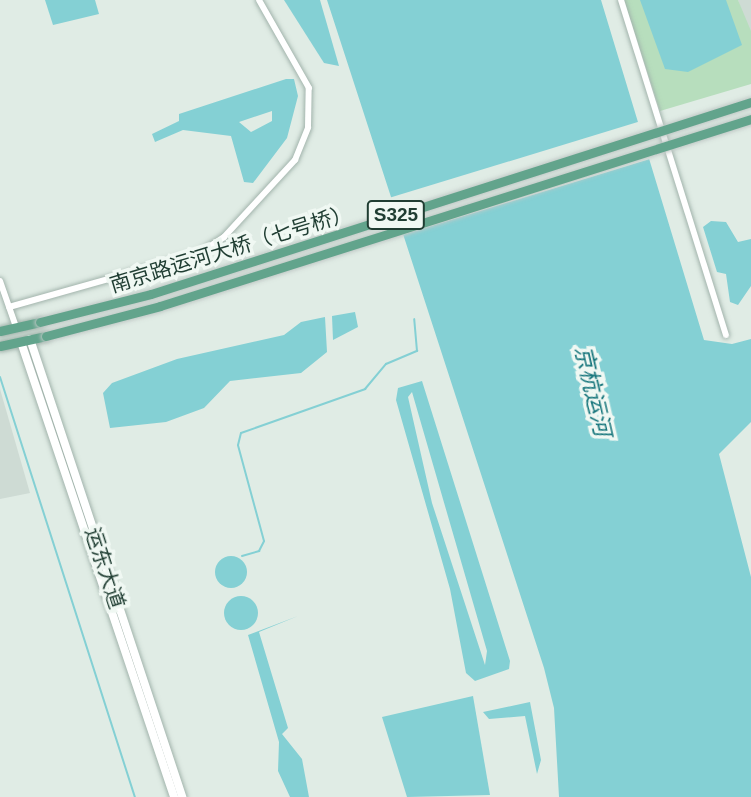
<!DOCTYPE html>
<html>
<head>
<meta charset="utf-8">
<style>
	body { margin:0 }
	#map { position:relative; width:751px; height:797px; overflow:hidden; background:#e0ece5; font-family:Helvetica,"Noto Sans SC",sans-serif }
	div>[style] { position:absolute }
	.built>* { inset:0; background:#cedbd4 }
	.green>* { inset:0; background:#b7debd }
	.water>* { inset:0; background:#84d0d4 }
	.round { border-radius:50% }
	.pier>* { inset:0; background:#e0ece5; transform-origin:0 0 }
	.stream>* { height:2px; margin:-1px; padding:0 1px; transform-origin:1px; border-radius:1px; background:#84d0d4 }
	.roads { filter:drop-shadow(0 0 2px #a2b4ac) drop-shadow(0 0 2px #a2b4ac) }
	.street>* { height:6px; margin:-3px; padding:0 3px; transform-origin:3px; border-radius:3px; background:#fff }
	.secondary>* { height:8px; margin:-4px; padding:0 4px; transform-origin:4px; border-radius:4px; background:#fff }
	.primary>* { height:9px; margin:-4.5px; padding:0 4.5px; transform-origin:4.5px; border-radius:4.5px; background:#62a48c }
	.bridges { filter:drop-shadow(0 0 2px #c0c9c6) drop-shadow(0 0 2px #c0c9c6) }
	.primary-bridge>* { height:9px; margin:-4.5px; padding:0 4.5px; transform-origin:4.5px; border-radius:4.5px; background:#62a48c }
	span { translate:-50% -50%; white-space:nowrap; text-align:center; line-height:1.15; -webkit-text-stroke:7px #f0f8f3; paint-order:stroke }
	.shield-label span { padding:2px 5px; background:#f0f8f3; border:2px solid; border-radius:5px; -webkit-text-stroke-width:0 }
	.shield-label { font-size:19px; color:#1f3d32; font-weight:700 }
	.street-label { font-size:21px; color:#1f3d32 }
	.water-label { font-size:23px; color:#17767c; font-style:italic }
</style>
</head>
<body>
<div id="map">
	<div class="built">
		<div style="clip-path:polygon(738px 0,751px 0,751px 39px,748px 31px)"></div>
		<div style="clip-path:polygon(0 389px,30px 493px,0 499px)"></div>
	</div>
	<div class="green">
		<div style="clip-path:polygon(624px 0,738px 0,751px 31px,751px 84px,660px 111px)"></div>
	</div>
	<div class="water">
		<div style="clip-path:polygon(45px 0,95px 0,99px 14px,53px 25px)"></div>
		<div style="clip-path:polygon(284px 0,320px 0,339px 66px,324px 63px)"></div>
		<div style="clip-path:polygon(327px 0,601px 0,704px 340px,732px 344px,751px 339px,751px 422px,719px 454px,751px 577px,751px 797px,559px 797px,554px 708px,544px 668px)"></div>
		<div style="clip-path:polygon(640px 0,726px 0,742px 45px,688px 72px,665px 69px)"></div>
		<div style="clip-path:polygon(evenodd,286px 79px,294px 79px,298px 96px,287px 138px,253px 183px,244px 182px,231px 136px,183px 130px,155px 142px,152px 134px,179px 121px,179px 114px,286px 79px,272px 111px,272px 121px,251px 132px,239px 122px,272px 111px)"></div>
		<div style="clip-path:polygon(711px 221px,726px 222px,738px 242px,751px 239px,751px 286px,738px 305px,730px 302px,726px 274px,717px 272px,703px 227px)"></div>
		<div style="clip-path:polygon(355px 312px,358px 327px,333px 340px,332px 316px)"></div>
		<div style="clip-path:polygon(325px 317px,327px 352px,301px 373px,230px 381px,204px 408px,166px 422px,110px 428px,103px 393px,112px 383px,177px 359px,284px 335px,301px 322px)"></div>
		<div style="clip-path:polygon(evenodd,422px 381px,510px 661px,509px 669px,475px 681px,466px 673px,450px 589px,396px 400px,398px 388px,422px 381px,412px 392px,487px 651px,485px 665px,432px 503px,408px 397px,412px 392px)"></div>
		<div class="round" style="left:215px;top:556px;width:32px;height:32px"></div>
		<div class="round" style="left:224px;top:596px;width:34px;height:34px"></div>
		<div style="clip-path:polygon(298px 616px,259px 632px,288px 728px,282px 734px,302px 759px,309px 797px,290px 797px,278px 771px,279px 742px,248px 635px)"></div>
		<div style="clip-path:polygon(473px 696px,490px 795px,407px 797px,382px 717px)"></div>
		<div style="clip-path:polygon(530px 702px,541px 760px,537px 774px,525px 716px,489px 719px,483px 712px)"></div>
	</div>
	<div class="pier">
		<div style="left:641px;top:121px;width:39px;height:262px;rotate:73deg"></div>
	</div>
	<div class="stream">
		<div style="left:0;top:377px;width:441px;rotate:72.2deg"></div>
		<div style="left:242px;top:556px;width:18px;rotate:-16deg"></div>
		<div style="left:259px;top:551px;width:11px;rotate:-63deg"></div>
		<div style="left:264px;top:541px;width:99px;rotate:-105.2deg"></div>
		<div style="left:238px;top:445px;width:12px;rotate:-76deg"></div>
		<div style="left:241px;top:433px;width:132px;rotate:-19.5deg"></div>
		<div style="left:365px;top:389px;width:33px;rotate:-50deg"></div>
		<div style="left:386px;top:364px;width:34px;rotate:-23deg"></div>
		<div style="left:417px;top:351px;width:32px;rotate:-95deg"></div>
	</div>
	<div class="roads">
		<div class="street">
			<div style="left:621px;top:0;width:351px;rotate:72.6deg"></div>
			<div style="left:0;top:281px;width:49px;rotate:70.8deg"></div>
			<div style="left:9px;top:307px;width:196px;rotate:-15.7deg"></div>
			<div style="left:198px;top:254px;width:31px;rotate:-33deg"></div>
			<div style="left:224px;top:237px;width:105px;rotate:-47.3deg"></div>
			<div style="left:295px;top:160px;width:35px;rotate:-68deg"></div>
			<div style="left:308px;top:127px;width:39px;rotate:-89deg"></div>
			<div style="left:309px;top:88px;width:101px;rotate:-119.6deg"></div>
		</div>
		<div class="secondary">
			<div style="left:30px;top:339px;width:483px;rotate:71.6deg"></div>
			<div style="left:21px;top:342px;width:480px;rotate:71.4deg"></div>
		</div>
		<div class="primary">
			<div style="left:0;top:331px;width:41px;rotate:-12.7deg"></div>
			<div style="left:0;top:346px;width:47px;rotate:-12.3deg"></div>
		</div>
	</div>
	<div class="bridges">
		<div class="primary-bridge">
			<div style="left:40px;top:322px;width:114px;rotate:-14.2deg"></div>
			<div style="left:151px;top:294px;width:630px;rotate:-17.74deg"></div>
			<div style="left:46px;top:336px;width:118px;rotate:-14.7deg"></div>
			<div style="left:160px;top:306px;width:620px;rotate:-17.56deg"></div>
		</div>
	</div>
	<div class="shield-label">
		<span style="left:396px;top:215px">S325</span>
	</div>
	<div class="street-label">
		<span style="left:231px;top:249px;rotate:-17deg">南京路运河大桥（七号桥）</span>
		<span style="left:105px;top:568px;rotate:72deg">运东大道</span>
	</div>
	<div class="water-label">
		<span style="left:593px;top:391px;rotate:77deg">京杭运河</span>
	</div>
</div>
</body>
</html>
